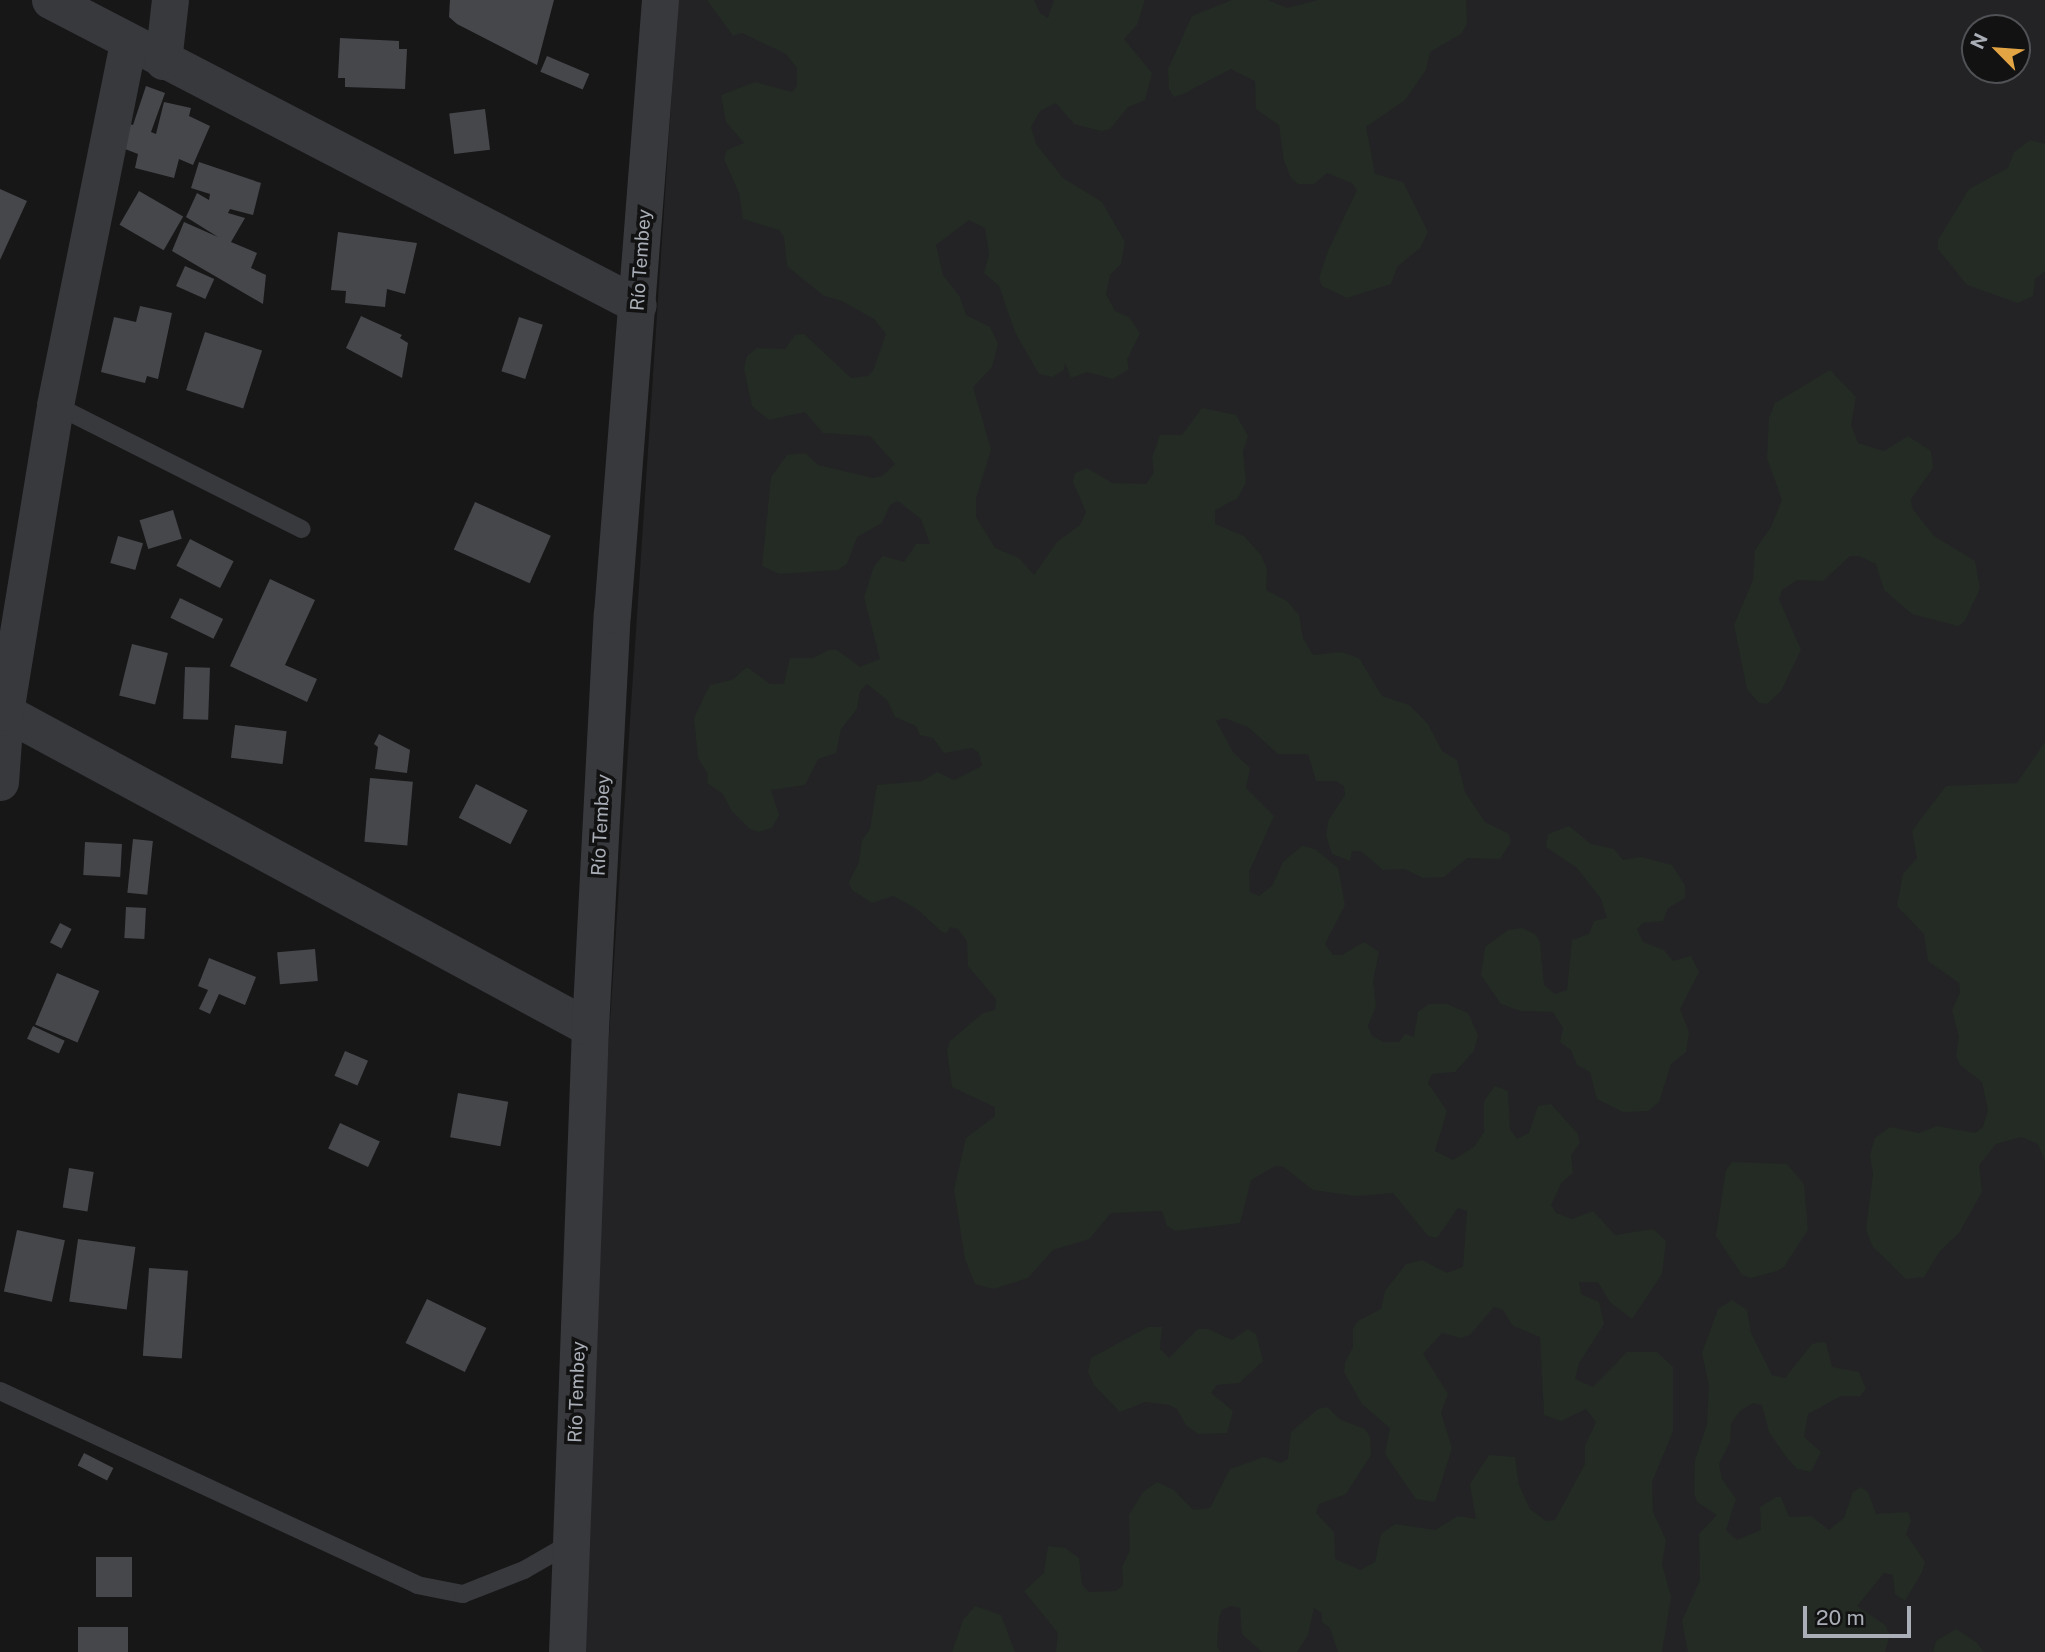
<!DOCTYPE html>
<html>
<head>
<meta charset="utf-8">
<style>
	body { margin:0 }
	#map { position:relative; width:2045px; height:1652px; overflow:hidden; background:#171718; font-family:"Public Sans",sans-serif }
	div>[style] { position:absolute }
	.built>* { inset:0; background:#232325 }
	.green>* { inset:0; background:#232b24 }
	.building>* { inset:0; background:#46474b; transform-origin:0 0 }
	.service>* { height:18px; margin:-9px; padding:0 9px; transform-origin:9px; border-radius:9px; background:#38393d }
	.minor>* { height:37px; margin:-18.5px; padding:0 18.5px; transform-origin:18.5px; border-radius:18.5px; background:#38393d }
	span { translate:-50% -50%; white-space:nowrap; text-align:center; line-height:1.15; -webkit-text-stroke:7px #121213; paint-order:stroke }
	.street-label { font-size:19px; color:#aaafb7 }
	.north { position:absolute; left:1961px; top:14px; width:70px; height:70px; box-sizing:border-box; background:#121213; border:2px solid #4f5155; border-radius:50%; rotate:295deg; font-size:19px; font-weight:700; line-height:28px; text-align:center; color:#aaafb7 }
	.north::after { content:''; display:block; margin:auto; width:24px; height:32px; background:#e3a444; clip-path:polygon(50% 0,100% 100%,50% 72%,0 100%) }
	.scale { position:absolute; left:1803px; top:1606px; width:108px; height:32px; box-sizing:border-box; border:4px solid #aaafb7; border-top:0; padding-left:9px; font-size:21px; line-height:24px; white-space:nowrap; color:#aaafb7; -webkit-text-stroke:5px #121213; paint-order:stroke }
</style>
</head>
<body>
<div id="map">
	<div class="built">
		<div style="clip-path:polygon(evenodd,678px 0,2045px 0,2045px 1652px,568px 1652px,678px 0,1975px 28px,2017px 28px,2017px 70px,1975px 70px,1975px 28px)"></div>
	</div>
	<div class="green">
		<div style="clip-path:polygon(707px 0,1034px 0,1040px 13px,1048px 18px,1054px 0,1145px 0,1137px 25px,1124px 39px,1152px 73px,1145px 100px,1128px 107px,1110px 129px,1101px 131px,1074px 124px,1056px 103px,1040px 111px,1031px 127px,1036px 144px,1063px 178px,1102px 202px,1125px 242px,1121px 264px,1110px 275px,1106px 294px,1115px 311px,1129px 317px,1140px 333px,1127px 360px,1129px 369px,1113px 379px,1087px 372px,1071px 378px,1065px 363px,1064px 370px,1052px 377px,1039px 374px,1015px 332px,999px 286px,984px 273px,989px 254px,985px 228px,969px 220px,936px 245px,943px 275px,960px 297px,966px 315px,990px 327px,998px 344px,992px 367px,973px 387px,991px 450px,976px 498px,976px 517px,995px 548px,1019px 558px,1034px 575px,1057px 542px,1080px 525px,1086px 512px,1073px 482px,1075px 473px,1087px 468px,1112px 483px,1146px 484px,1154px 472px,1152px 458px,1160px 435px,1182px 435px,1202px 408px,1236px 415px,1248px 436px,1243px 452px,1246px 482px,1238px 498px,1215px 510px,1215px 524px,1244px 536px,1261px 555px,1267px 569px,1266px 590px,1287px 601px,1299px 615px,1303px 638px,1313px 655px,1341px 652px,1359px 658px,1382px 696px,1409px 705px,1428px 724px,1442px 751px,1457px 760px,1465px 792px,1485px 822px,1509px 834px,1511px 842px,1500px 859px,1467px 858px,1444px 877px,1423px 878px,1405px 869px,1383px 870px,1361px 851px,1352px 851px,1350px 861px,1332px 854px,1326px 835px,1328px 821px,1345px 795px,1344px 786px,1336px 781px,1316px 781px,1308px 754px,1278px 754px,1248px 727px,1224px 718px,1216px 721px,1233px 752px,1250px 768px,1246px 788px,1274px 816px,1249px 872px,1250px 892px,1259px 896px,1272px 886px,1283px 862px,1302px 846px,1315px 849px,1338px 868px,1345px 905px,1325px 944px,1333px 955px,1342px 955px,1364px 942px,1379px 952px,1373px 981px,1376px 1006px,1368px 1026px,1372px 1036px,1384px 1042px,1399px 1042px,1405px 1034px,1414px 1037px,1418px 1012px,1429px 1004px,1447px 1004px,1468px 1013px,1478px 1035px,1474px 1051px,1455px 1072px,1432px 1074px,1428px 1083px,1447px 1111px,1435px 1151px,1453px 1160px,1474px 1147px,1484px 1132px,1484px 1101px,1495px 1086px,1508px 1091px,1510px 1129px,1517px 1139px,1529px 1133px,1538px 1106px,1551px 1104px,1577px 1133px,1580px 1143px,1571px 1155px,1573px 1173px,1562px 1182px,1551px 1205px,1556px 1213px,1572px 1219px,1593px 1211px,1615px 1235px,1653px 1229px,1666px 1241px,1662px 1274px,1632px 1319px,1610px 1302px,1598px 1282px,1579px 1282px,1581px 1294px,1599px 1302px,1604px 1324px,1579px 1363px,1575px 1379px,1593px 1387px,1627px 1352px,1657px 1352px,1673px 1367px,1673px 1431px,1652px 1482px,1653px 1512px,1666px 1540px,1662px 1564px,1671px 1597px,1662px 1652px,1338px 1652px,1330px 1628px,1322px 1622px,1322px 1613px,1314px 1608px,1308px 1635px,1297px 1652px,1262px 1652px,1242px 1634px,1240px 1608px,1231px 1606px,1222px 1610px,1219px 1618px,1217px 1646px,1221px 1652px,1056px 1652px,1058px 1633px,1024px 1591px,1044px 1573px,1048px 1546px,1065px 1548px,1079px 1558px,1082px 1585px,1089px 1592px,1116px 1591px,1123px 1585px,1122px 1567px,1130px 1550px,1129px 1515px,1143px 1492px,1157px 1482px,1174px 1490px,1193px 1510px,1210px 1508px,1230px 1469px,1264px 1457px,1281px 1463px,1288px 1459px,1291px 1432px,1318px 1409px,1327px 1407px,1341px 1420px,1365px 1429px,1370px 1437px,1371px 1455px,1351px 1486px,1346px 1494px,1319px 1504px,1316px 1513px,1334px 1532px,1335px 1559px,1360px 1570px,1375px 1562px,1381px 1534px,1395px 1524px,1435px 1530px,1458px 1516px,1476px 1519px,1470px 1484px,1489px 1455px,1515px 1457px,1519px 1485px,1530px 1509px,1546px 1521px,1555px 1520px,1585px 1464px,1585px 1446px,1596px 1422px,1586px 1409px,1561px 1421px,1544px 1415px,1540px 1337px,1513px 1326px,1503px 1310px,1494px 1307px,1470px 1335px,1461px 1338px,1442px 1333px,1423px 1354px,1448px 1394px,1441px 1413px,1452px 1448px,1435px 1502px,1416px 1499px,1385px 1454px,1390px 1428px,1362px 1404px,1344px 1372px,1345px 1363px,1353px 1347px,1353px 1329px,1358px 1321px,1381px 1309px,1385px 1291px,1406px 1264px,1422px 1260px,1447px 1273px,1463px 1267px,1467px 1211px,1458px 1208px,1437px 1238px,1428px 1236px,1393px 1193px,1356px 1196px,1313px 1190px,1284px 1167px,1275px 1166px,1251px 1180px,1240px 1223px,1175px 1231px,1167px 1226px,1162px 1211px,1111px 1213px,1089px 1239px,1053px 1250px,1028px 1278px,993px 1289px,975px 1284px,965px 1259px,954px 1189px,966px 1138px,995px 1116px,995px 1107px,952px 1087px,947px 1050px,950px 1041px,983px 1013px,995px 1010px,996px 999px,968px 966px,967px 941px,958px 929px,950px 927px,947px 933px,942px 932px,917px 909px,893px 896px,872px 903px,852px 890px,849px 882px,859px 862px,862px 840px,870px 829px,877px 785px,922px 781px,937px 772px,954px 780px,982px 766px,979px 753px,972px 748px,944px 753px,933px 738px,920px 735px,916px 726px,895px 717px,887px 700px,867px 684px,860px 691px,857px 709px,841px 729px,836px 753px,818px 759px,805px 785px,771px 790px,779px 815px,772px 828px,759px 832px,750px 829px,731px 810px,723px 794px,707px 783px,708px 774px,698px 758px,694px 718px,710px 685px,732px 680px,747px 667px,770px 684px,784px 684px,790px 658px,813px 658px,829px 650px,837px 650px,860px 667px,880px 659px,864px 597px,874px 566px,883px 556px,904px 562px,916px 544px,930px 544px,921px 519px,898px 501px,890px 505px,882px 523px,857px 537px,847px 564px,838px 570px,779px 574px,762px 566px,771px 477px,787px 455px,805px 453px,818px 465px,873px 478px,882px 476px,895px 464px,870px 436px,823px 433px,805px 412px,769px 420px,752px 406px,744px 368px,747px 356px,757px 348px,785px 349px,795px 335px,804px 334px,851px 378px,868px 376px,874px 369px,886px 334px,874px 319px,842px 301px,824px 296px,787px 266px,784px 237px,779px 230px,743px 219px,739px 193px,724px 159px,727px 150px,744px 143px,726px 122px,721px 95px,755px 82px,792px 92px,797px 86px,797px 68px,786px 54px,742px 33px,733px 36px)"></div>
		<div style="clip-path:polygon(1232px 0,1268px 0,1287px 8px,1318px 0,1466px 0,1467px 24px,1461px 34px,1430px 52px,1426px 70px,1405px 100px,1366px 127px,1375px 174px,1403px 182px,1428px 232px,1420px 248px,1397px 267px,1391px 284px,1347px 298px,1322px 286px,1319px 278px,1328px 251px,1357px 190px,1352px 183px,1327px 173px,1314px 184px,1298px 184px,1291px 178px,1284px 161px,1279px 125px,1256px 109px,1255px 81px,1231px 69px,1183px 94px,1174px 97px,1169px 89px,1168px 69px,1192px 16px)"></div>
		<div style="clip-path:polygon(2030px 140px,2045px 144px,2045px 271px,2035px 279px,2033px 296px,2018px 303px,1967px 285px,1938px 249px,1938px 240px,1969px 189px,2008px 168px,2014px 152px)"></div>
		<div style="clip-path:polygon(1830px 370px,1856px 397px,1851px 425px,1858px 443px,1884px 451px,1908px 436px,1931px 451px,1933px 468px,1911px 499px,1912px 508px,1934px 536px,1975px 561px,1980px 588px,1965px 621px,1958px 626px,1912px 614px,1884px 590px,1876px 564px,1859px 556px,1850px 556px,1823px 581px,1797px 580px,1782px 590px,1779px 599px,1801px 650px,1781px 691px,1767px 704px,1759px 703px,1747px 689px,1734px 625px,1753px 580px,1755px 550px,1771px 527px,1782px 500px,1767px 458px,1769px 418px,1775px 403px)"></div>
		<div style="clip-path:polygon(2045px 742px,2045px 1162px,2038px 1144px,2021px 1137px,1996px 1144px,1979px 1165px,1982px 1192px,1959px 1233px,1939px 1252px,1924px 1277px,1906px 1279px,1873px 1247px,1866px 1230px,1873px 1174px,1870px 1155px,1875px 1138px,1890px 1127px,1919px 1133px,1937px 1126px,1975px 1133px,1983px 1127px,1988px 1110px,1982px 1082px,1960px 1065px,1956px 1056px,1959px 1037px,1952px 1010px,1960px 993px,1959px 983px,1928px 961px,1924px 934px,1897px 906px,1903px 874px,1917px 858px,1912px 831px,1946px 786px,2017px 783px)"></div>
		<div style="clip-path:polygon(1569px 826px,1591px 844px,1614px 849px,1623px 860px,1641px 857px,1672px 865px,1685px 885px,1685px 898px,1668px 908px,1663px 921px,1643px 923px,1637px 929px,1643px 942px,1664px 950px,1673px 961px,1691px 956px,1699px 972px,1680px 1009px,1689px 1032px,1686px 1052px,1671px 1064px,1659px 1102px,1648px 1111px,1623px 1112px,1597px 1099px,1590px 1072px,1577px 1065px,1571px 1050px,1560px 1042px,1563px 1028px,1553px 1012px,1521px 1011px,1501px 1004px,1481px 975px,1485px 947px,1508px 930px,1522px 928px,1535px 934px,1540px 942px,1544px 985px,1555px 994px,1567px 990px,1572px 940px,1589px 934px,1594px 921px,1607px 918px,1601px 899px,1577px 868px,1546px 847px,1548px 834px)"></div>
		<div style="clip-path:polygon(1732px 1162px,1787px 1164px,1804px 1184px,1808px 1230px,1784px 1267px,1777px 1271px,1751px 1278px,1742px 1275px,1716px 1236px,1726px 1170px)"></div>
		<div style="clip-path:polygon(1732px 1300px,1747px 1310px,1751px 1333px,1772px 1375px,1785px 1378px,1812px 1344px,1821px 1342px,1826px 1343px,1832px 1367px,1859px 1372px,1866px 1389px,1860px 1396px,1841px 1396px,1808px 1414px,1804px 1437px,1821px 1452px,1811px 1472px,1797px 1469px,1787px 1458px,1769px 1432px,1762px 1405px,1753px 1403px,1740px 1411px,1731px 1423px,1730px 1442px,1719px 1464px,1722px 1479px,1736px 1499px,1726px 1530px,1737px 1540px,1761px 1530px,1760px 1507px,1776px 1497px,1781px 1497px,1789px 1517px,1811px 1516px,1829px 1530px,1844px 1518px,1853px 1492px,1861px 1487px,1868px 1492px,1876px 1514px,1908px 1512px,1911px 1521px,1906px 1534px,1925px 1562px,1922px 1572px,1905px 1601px,1895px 1594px,1893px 1575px,1884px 1573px,1857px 1606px,1885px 1625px,1890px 1634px,1885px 1652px,1688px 1652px,1682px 1621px,1700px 1580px,1699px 1534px,1717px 1515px,1697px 1502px,1694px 1493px,1695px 1460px,1707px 1424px,1709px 1386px,1702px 1353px,1718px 1309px)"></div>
		<div style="clip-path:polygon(1148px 1327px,1162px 1327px,1160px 1349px,1169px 1358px,1198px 1329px,1208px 1329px,1232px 1340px,1248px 1329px,1256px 1334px,1263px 1361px,1239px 1383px,1217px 1385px,1211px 1393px,1233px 1411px,1227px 1433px,1198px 1434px,1186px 1425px,1177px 1409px,1169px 1405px,1145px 1402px,1120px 1412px,1094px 1385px,1088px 1372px,1091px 1358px)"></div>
		<div style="clip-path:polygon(975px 1606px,1001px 1615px,1015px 1652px,952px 1652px,963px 1620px)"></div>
		<div style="clip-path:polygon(1956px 1629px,1976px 1642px,1984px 1652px,1933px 1652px,1936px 1641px)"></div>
	</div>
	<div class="building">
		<div style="clip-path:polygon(450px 0,554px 0,537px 65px,457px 24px,449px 17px)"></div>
		<div style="clip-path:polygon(340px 38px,399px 41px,399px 49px,407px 49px,405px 89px,345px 87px,345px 78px,338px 78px)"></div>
		<div style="left:547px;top:56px;width:46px;height:17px;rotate:23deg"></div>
		<div style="clip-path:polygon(146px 86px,165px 93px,151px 132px,156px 134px,164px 102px,191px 108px,189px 116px,210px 126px,193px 165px,179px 159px,174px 178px,135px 168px,138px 154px,112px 144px,120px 121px,133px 125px)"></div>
		<div style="left:485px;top:109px;width:41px;height:36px;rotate:83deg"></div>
		<div style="clip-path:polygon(199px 162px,261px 183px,253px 215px,230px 209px,228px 213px,245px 218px,231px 242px,257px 253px,251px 268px,266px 275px,263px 304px,172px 251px,184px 222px,218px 237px,186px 217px,197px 193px,209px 200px,210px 194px,191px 188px)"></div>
		<div style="clip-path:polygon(0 189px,27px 201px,0 260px)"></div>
		<div style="left:139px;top:191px;width:51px;height:39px;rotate:30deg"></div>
		<div style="clip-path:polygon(338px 232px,417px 243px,405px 294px,387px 289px,385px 307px,345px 303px,346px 291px,331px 290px)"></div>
		<div style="left:185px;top:266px;width:32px;height:22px;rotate:24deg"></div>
		<div style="clip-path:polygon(140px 306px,172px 313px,158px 379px,147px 376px,145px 383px,101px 372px,114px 317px,136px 322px)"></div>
		<div style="clip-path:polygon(361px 316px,402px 335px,400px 338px,408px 343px,402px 378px,346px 348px)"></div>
		<div style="left:519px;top:317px;width:25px;height:57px;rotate:18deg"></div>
		<div style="left:205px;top:332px;width:60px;height:61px;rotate:18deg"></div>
		<div style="left:475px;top:502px;width:83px;height:52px;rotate:24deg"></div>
		<div style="left:173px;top:510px;width:30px;height:35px;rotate:73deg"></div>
		<div style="left:118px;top:536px;width:26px;height:28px;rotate:16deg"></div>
		<div style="left:190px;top:539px;width:49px;height:30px;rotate:27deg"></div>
		<div style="clip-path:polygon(270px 579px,315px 600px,285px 665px,317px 679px,307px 702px,230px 666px)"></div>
		<div style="left:180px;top:598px;width:48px;height:22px;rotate:26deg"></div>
		<div style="left:132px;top:644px;width:37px;height:53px;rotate:14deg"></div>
		<div style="left:185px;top:667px;width:25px;height:52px;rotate:2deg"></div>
		<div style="left:235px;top:725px;width:52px;height:33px;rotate:7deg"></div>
		<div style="clip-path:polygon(379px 734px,410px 750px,407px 773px,375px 769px,378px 747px,374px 744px)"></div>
		<div style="left:370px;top:778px;width:43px;height:64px;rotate:5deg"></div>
		<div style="left:476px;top:784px;width:58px;height:38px;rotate:27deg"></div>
		<div style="left:133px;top:839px;width:20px;height:54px;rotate:6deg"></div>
		<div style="left:85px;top:842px;width:37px;height:33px;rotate:3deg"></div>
		<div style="left:126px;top:907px;width:20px;height:31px;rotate:3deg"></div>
		<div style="left:60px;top:923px;width:13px;height:22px;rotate:27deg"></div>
		<div style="left:315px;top:949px;width:32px;height:38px;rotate:85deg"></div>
		<div style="clip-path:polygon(209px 958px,256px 977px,245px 1005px,219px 994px,210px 1014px,199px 1009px,208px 990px,198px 986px)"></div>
		<div style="left:57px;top:973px;width:46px;height:56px;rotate:23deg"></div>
		<div style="left:33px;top:1026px;width:35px;height:14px;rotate:25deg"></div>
		<div style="left:345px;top:1051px;width:25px;height:27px;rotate:23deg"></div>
		<div style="left:458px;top:1093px;width:51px;height:45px;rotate:10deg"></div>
		<div style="left:340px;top:1123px;width:44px;height:28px;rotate:25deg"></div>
		<div style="left:69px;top:1168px;width:25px;height:40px;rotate:9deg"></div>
		<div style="left:17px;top:1230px;width:49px;height:63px;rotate:12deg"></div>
		<div style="left:78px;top:1239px;width:58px;height:63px;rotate:8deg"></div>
		<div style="left:149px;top:1268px;width:39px;height:88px;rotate:4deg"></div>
		<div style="left:427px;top:1299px;width:66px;height:49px;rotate:26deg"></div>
		<div style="left:84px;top:1453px;width:33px;height:14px;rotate:27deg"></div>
		<div style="left:132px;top:1557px;width:40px;height:36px;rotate:90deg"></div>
		<div style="left:78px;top:1627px;width:50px;height:25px"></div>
	</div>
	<div class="service">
		<div style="left:55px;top:405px;width:276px;rotate:26.7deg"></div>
		<div style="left:0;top:1391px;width:460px;rotate:24.9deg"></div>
		<div style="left:417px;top:1585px;width:47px;rotate:11.1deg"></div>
		<div style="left:463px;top:1594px;width:66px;rotate:-21.5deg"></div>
		<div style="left:524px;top:1570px;width:54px;rotate:-29.9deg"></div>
	</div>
	<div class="minor">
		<div style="left:50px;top:0;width:662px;rotate:27.42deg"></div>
		<div style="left:163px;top:61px;width:61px;rotate:-83.5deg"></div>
		<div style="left:5px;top:712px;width:665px;rotate:28.38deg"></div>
		<div style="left:0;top:782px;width:70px;rotate:-85.9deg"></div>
		<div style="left:5px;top:712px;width:311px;rotate:-80.7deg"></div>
		<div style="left:55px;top:405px;width:369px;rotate:-78.6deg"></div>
		<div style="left:567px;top:1652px;width:624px;rotate:-87.89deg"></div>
		<div style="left:590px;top:1028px;width:415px;rotate:-87deg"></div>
		<div style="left:612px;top:614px;width:616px;rotate:-85.53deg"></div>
	</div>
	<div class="street-label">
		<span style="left:641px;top:260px;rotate:-86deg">Río Tembey</span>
		<span style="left:601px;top:825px;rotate:-87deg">Río Tembey</span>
		<span style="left:577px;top:1392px;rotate:-88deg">Río Tembey</span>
	</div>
	<div class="north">N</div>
	<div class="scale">20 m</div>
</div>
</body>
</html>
